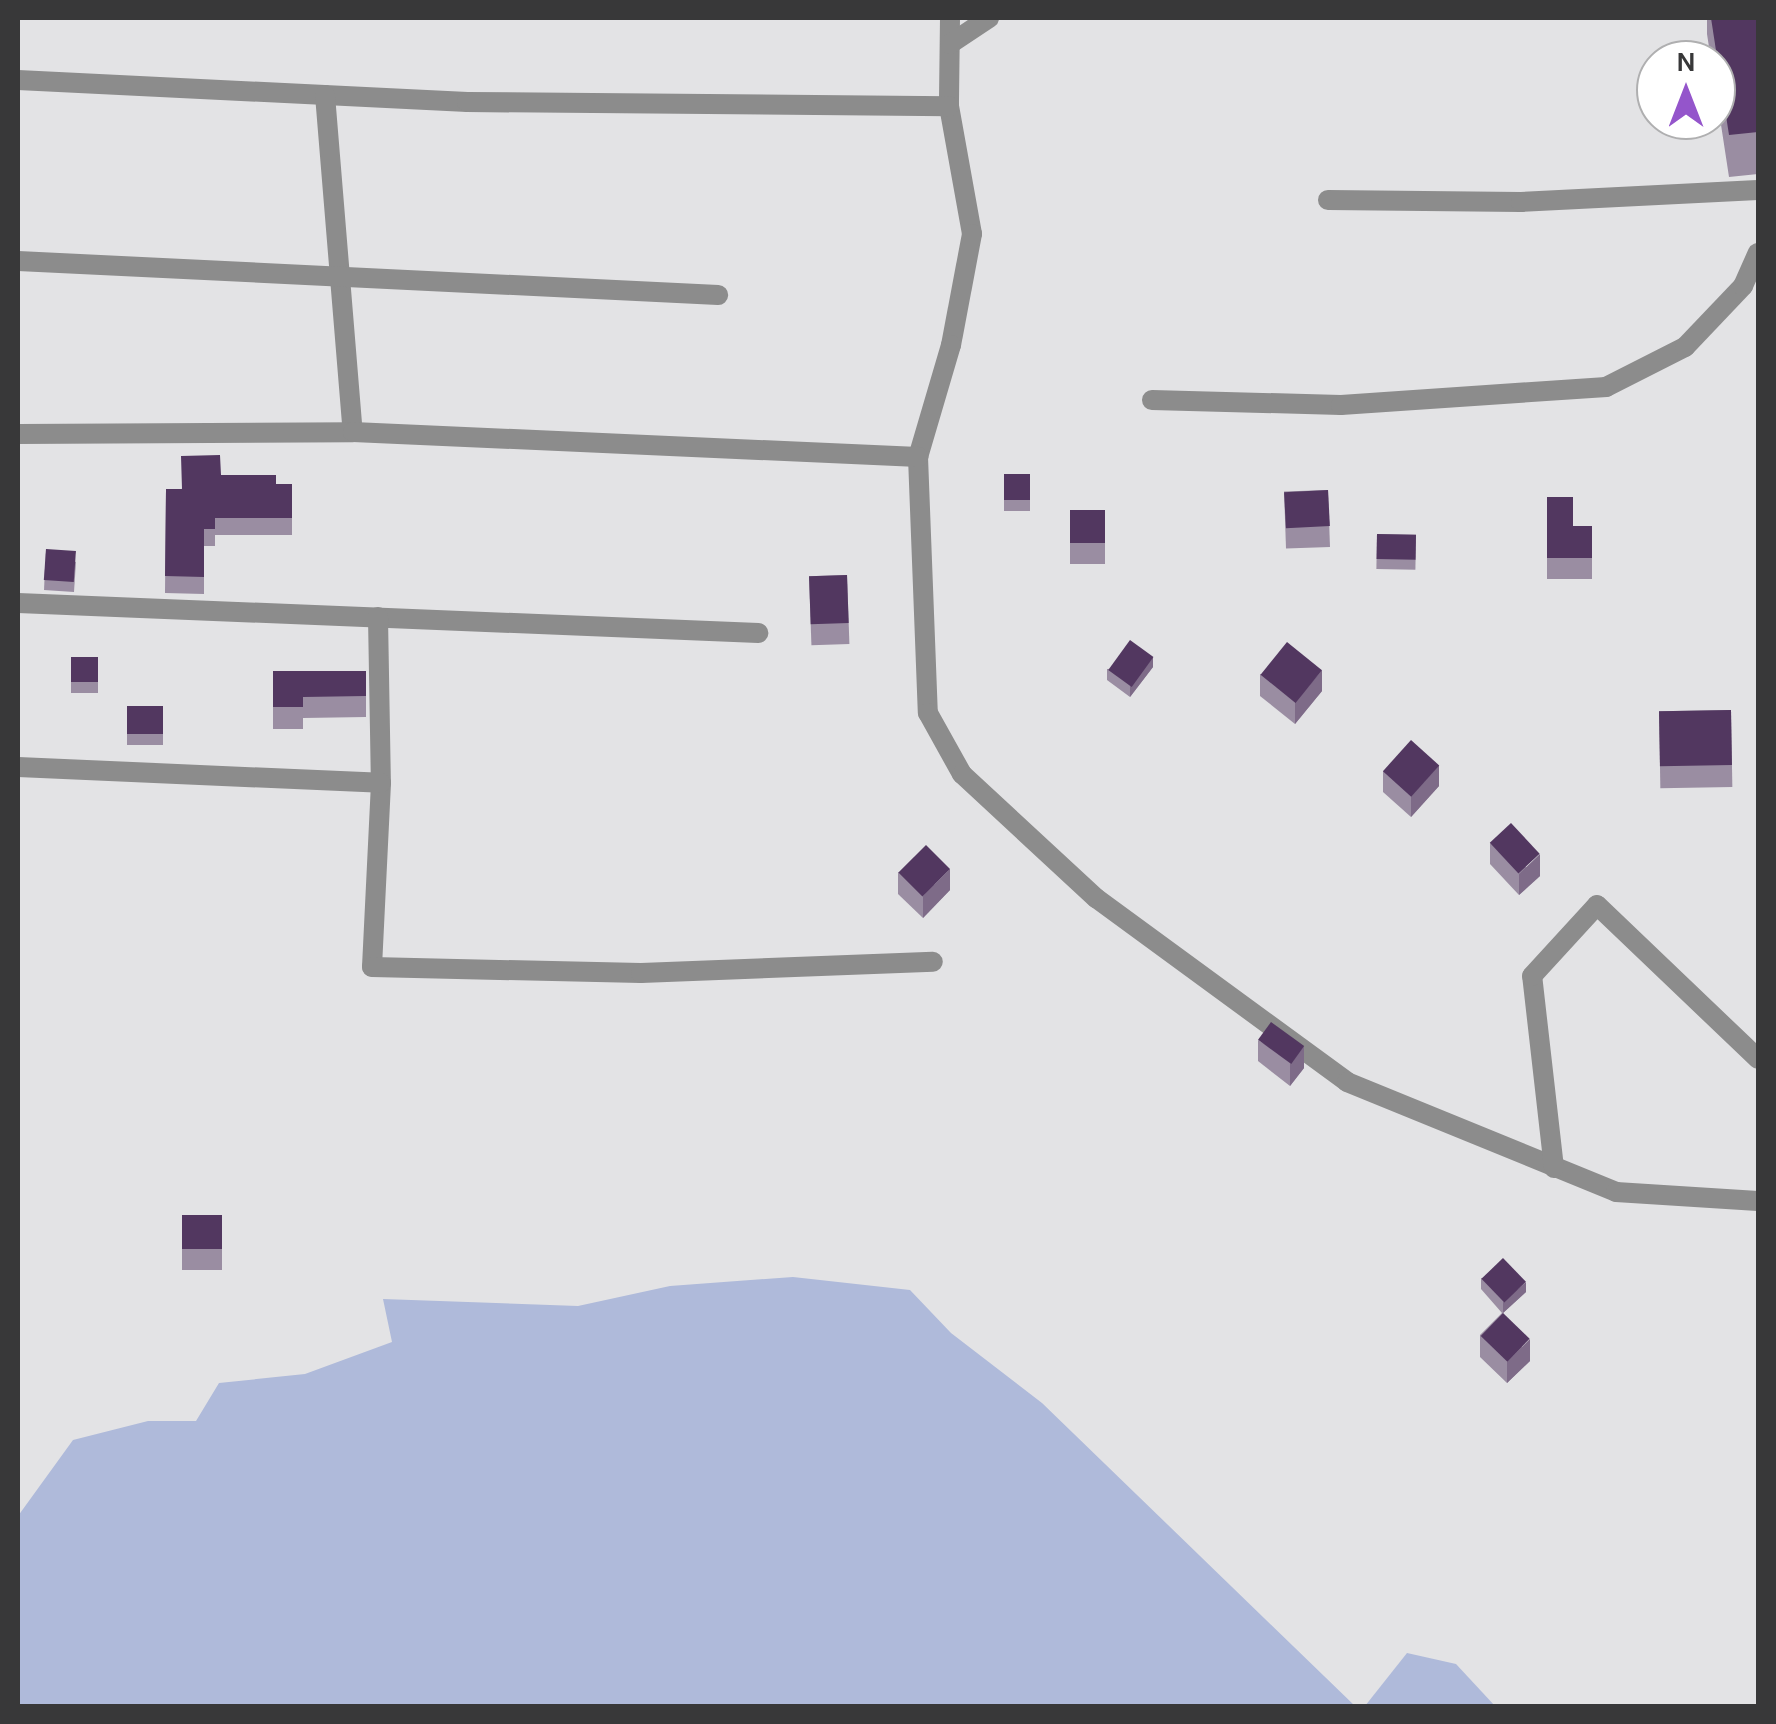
<!DOCTYPE html>
<html>
<head>
<meta charset="utf-8">
<style>
	body { margin:0 }
	#map { position:relative; width:1776px; height:1724px; overflow:hidden; background:#e3e3e5; font-family:Karla,sans-serif }
	div>[style] { position:absolute }
	.green>* { inset:0; background:#afbada }
	.street>* { height:20px; margin:-10px; padding:0 10px; transform-origin:10px; border-radius:10px; background:#8c8c8c }
	.wall>* { inset:0; background:#9a8da2; transform-origin:0 0 }
	.shaded-wall>* { inset:0; background:#7e6b88 }
	.building>* { inset:0; background:#523760; transform-origin:0 0 }
	span { translate:-50% -50%; white-space:nowrap; text-align:center; line-height:1.15; -webkit-text-stroke:10px #fff; paint-order:stroke }
	.frame { position:absolute; inset:0; border:20px solid #383839; pointer-events:none }
	.north { position:absolute; left:1636px; top:40px; width:100px; height:100px; box-sizing:border-box; background:#fff; border:2px solid #afafb0; border-radius:50%; rotate:0deg; font-size:28px; font-weight:700; line-height:40px; text-align:center; color:#383839 }
	.north::after { content:''; display:block; margin:auto; width:35px; height:45px; background:#9455cb; clip-path:polygon(50% 0,100% 100%,50% 72%,0 100%) }
</style>
</head>
<body>
<div id="map">
	<div class="green">
		<div style="clip-path:polygon(793px 1277px,910px 1290px,951px 1333px,1042px 1403px,1355px 1706px,18px 1706px,18px 1516px,73px 1440px,148px 1421px,196px 1421px,219px 1383px,305px 1374px,392px 1342px,383px 1299px,578px 1306px,670px 1286px)"></div>
		<div style="clip-path:polygon(1407px 1653px,1456px 1664px,1495px 1706px,1365px 1706px)"></div>
	</div>
	<div class="street">
		<div style="left:950px;top:18px;width:88px;rotate:90.7deg"></div>
		<div style="left:949px;top:106px;width:130px;rotate:79.8deg"></div>
		<div style="left:972px;top:234px;width:113px;rotate:100.7deg"></div>
		<div style="left:951px;top:345px;width:117px;rotate:106.4deg"></div>
		<div style="left:918px;top:457px;width:256px;rotate:87.8deg"></div>
		<div style="left:928px;top:713px;width:70px;rotate:60.9deg"></div>
		<div style="left:962px;top:774px;width:183px;rotate:42.8deg"></div>
		<div style="left:1096px;top:898px;width:311px;rotate:36.2deg"></div>
		<div style="left:1347px;top:1082px;width:291px;rotate:22.2deg"></div>
		<div style="left:1616px;top:1192px;width:142px;rotate:3.6deg"></div>
		<div style="left:950px;top:44px;width:47px;rotate:-33.7deg"></div>
		<div style="left:18px;top:80px;width:450px;rotate:2.8deg"></div>
		<div style="left:467px;top:102px;width:482px;rotate:0.5deg"></div>
		<div style="left:325px;top:95px;width:338px;rotate:85.3deg"></div>
		<div style="left:1328px;top:200px;width:193px;rotate:0.6deg"></div>
		<div style="left:1521px;top:202px;width:237px;rotate:-2.9deg"></div>
		<div style="left:18px;top:261px;width:701px;rotate:2.78deg"></div>
		<div style="left:1152px;top:400px;width:189px;rotate:1.5deg"></div>
		<div style="left:1341px;top:405px;width:266px;rotate:-3.9deg"></div>
		<div style="left:1606px;top:387px;width:89px;rotate:-26.9deg"></div>
		<div style="left:1685px;top:347px;width:84px;rotate:-46.4deg"></div>
		<div style="left:1743px;top:286px;width:36px;rotate:-66deg"></div>
		<div style="left:18px;top:434px;width:335px;rotate:-0.3deg"></div>
		<div style="left:353px;top:432px;width:566px;rotate:2.53deg"></div>
		<div style="left:18px;top:603px;width:741px;rotate:2.32deg"></div>
		<div style="left:378px;top:617px;width:166px;rotate:89deg"></div>
		<div style="left:381px;top:783px;width:184px;rotate:92.8deg"></div>
		<div style="left:372px;top:967px;width:269px;rotate:1.3deg"></div>
		<div style="left:641px;top:973px;width:292px;rotate:-2.2deg"></div>
		<div style="left:18px;top:767px;width:363px;rotate:2.5deg"></div>
		<div style="left:1554px;top:1168px;width:193px;rotate:-96.5deg"></div>
		<div style="left:1532px;top:976px;width:96px;rotate:-47.5deg"></div>
		<div style="left:1597px;top:905px;width:223px;rotate:43.7deg"></div>
	</div>
	<div class="wall">
		<div style="clip-path:polygon(1707px 18px,1758px 18px,1758px 174px,1729px 177px,1716px 92px,1716px 60px,1711px 60px,1707px 34px)"></div>
		<div style="left:1030px;top:474px;width:37px;height:26px;rotate:90deg"></div>
		<div style="clip-path:polygon(221px 475px,276px 484px,292px 484px,292px 535px,215px 535px,215px 546px,204px 546px,204px 594px,165px 593px,166px 489px,181px 489px)"></div>
		<div style="left:1328px;top:490px;width:57px;height:44px;rotate:88deg"></div>
		<div style="clip-path:polygon(1547px 497px,1573px 526px,1592px 526px,1592px 579px,1547px 579px)"></div>
		<div style="left:1070px;top:510px;width:35px;height:54px"></div>
		<div style="left:1377px;top:534px;width:39px;height:35px;rotate:1deg"></div>
		<div style="clip-path:polygon(46px 549px,76px 562px,74px 592px,44px 590px)"></div>
		<div style="left:847px;top:575px;width:69px;height:38px;rotate:88deg"></div>
		<div style="left:71px;top:657px;width:27px;height:36px"></div>
		<div style="clip-path:polygon(1153px 667px,1130px 697px,1107px 680px,1107px 669px)"></div>
		<div style="clip-path:polygon(273px 671px,366px 671px,366px 717px,303px 718px,303px 729px,273px 729px)"></div>
		<div style="clip-path:polygon(1260px 674px,1322px 691px,1295px 724px,1260px 696px)"></div>
		<div style="left:127px;top:706px;width:36px;height:39px"></div>
		<div style="left:1731px;top:710px;width:77px;height:72px;rotate:89deg"></div>
		<div style="clip-path:polygon(1383px 771px,1439px 786px,1411px 817px,1383px 792px)"></div>
		<div style="clip-path:polygon(1490px 843px,1540px 876px,1519px 895px,1490px 864px)"></div>
		<div style="clip-path:polygon(898px 872px,950px 890px,923px 918px,898px 894px)"></div>
		<div style="clip-path:polygon(1258px 1040px,1304px 1068px,1290px 1086px,1258px 1061px)"></div>
		<div style="left:182px;top:1215px;width:40px;height:55px"></div>
		<div style="clip-path:polygon(1481px 1278px,1526px 1292px,1503px 1313px,1530px 1361px,1507px 1383px,1480px 1357px,1480px 1335px,1502px 1313px,1481px 1289px)"></div>
	</div>
	<div class="shaded-wall">
		<div style="clip-path:polygon(1153px 657px,1153px 667px,1130px 697px,1130px 686px)"></div>
		<div style="clip-path:polygon(1322px 670px,1322px 691px,1295px 724px,1295px 702px)"></div>
		<div style="clip-path:polygon(1439px 765px,1439px 786px,1411px 817px,1411px 796px)"></div>
		<div style="clip-path:polygon(1540px 854px,1540px 876px,1519px 895px,1519px 874px)"></div>
		<div style="clip-path:polygon(950px 869px,950px 890px,923px 918px,923px 896px)"></div>
		<div style="clip-path:polygon(1304px 1046px,1304px 1068px,1290px 1086px,1290px 1064px)"></div>
		<div style="clip-path:polygon(1526px 1282px,1526px 1292px,1503px 1313px,1503px 1302px)"></div>
		<div style="clip-path:polygon(1530px 1339px,1530px 1361px,1507px 1383px,1507px 1362px)"></div>
	</div>
	<div class="building">
		<div style="clip-path:polygon(1711px 18px,1758px 18px,1758px 132px,1729px 135px)"></div>
		<div style="clip-path:polygon(220px 455px,221px 475px,276px 475px,276px 484px,292px 484px,292px 518px,215px 518px,215px 529px,204px 529px,204px 577px,165px 576px,166px 489px,182px 489px,181px 456px)"></div>
		<div style="left:1030px;top:474px;width:26px;height:26px;rotate:90deg"></div>
		<div style="left:1328px;top:490px;width:36px;height:44px;rotate:87deg"></div>
		<div style="clip-path:polygon(1547px 497px,1573px 497px,1573px 526px,1592px 526px,1592px 558px,1547px 558px)"></div>
		<div style="left:1070px;top:510px;width:35px;height:33px"></div>
		<div style="left:1377px;top:534px;width:39px;height:25px;rotate:1deg"></div>
		<div style="left:46px;top:549px;width:30px;height:31px;rotate:4deg"></div>
		<div style="left:847px;top:575px;width:48px;height:38px;rotate:88deg"></div>
		<div style="left:1130px;top:640px;width:29px;height:37px;rotate:36deg"></div>
		<div style="left:1287px;top:642px;width:45px;height:42px;rotate:39deg"></div>
		<div style="left:71px;top:657px;width:27px;height:25px"></div>
		<div style="clip-path:polygon(273px 671px,366px 671px,366px 696px,303px 697px,303px 707px,273px 707px)"></div>
		<div style="left:127px;top:706px;width:36px;height:28px"></div>
		<div style="left:1731px;top:710px;width:55px;height:72px;rotate:89deg"></div>
		<div style="left:1411px;top:740px;width:38px;height:42px;rotate:42deg"></div>
		<div style="left:1511px;top:823px;width:42px;height:29px;rotate:47deg"></div>
		<div style="left:926px;top:845px;width:34px;height:39px;rotate:45deg"></div>
		<div style="left:1271px;top:1022px;width:41px;height:22px;rotate:36deg"></div>
		<div style="left:182px;top:1215px;width:40px;height:34px"></div>
		<div style="left:1503px;top:1258px;width:33px;height:30px;rotate:46deg"></div>
		<div style="left:1503px;top:1313px;width:37px;height:32px;rotate:44deg"></div>
	</div>
	<div class="frame"></div>
	<div class="north">N</div>
</div>
</body>
</html>
